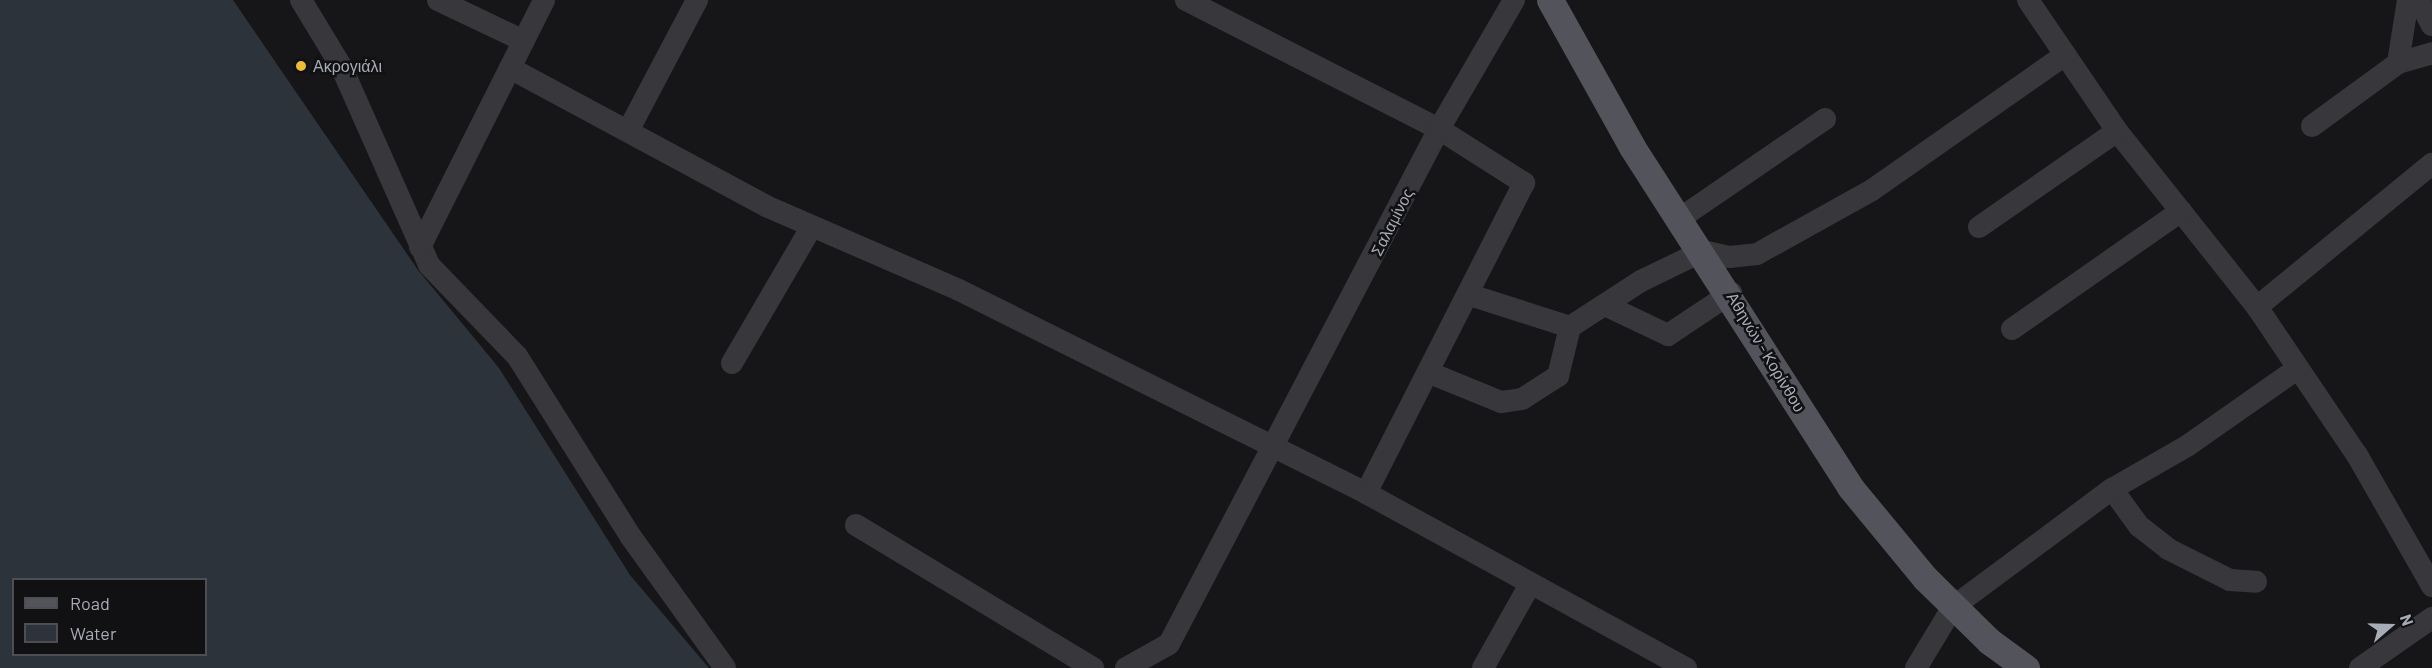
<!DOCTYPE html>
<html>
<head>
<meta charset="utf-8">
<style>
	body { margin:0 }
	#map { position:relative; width:2432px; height:668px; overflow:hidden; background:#161517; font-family:Barlow,sans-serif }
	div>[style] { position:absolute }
	.water>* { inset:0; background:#2c333b }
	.minor>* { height:22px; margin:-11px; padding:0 11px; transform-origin:11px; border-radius:11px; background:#37373c }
	.major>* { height:27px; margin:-13.5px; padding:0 13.5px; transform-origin:13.5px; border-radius:13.5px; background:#53545b }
	.dots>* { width:16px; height:16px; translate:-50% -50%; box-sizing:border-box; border:3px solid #111012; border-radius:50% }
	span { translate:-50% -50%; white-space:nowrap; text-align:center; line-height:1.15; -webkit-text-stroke:5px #111012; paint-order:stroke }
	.poi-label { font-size:16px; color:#a8acb7 }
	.left { translate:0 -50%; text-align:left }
	.street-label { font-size:16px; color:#a8acb7 }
	.legend { position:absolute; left:12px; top:578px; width:195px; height:78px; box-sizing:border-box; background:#111012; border:2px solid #4d4e54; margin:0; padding:8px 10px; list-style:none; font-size:18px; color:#a8acb7 }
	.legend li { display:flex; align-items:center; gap:12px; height:30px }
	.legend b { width:30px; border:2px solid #4d4e54 }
	.north { position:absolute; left:2360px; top:596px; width:60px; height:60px; -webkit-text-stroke:4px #111012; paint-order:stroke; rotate:70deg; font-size:16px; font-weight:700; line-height:24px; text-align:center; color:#a8acb7 }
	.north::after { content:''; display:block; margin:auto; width:21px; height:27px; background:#a8acb7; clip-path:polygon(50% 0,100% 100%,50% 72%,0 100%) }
</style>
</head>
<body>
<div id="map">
	<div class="water">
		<div style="clip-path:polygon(evenodd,0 0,233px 0,418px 270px,499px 368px,630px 575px,709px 668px,0 668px,0 0,14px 580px,206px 580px,206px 654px,14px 654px,14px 580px)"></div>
	</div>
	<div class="minor">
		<div style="left:301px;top:0;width:77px;rotate:58.8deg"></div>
		<div style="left:341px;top:66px;width:218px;rotate:66.1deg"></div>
		<div style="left:429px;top:265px;width:127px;rotate:46deg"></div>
		<div style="left:517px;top:356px;width:214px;rotate:57.8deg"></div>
		<div style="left:631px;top:537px;width:161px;rotate:54.3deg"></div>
		<div style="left:438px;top:0;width:95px;rotate:25.5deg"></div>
		<div style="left:1186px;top:0;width:284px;rotate:27deg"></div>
		<div style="left:1439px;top:129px;width:101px;rotate:32.4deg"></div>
		<div style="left:1524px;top:183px;width:348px;rotate:117deg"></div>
		<div style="left:2028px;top:0;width:158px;rotate:55.8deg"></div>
		<div style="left:2117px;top:131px;width:225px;rotate:51.5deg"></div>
		<div style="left:2257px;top:307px;width:179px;rotate:56deg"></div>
		<div style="left:2357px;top:455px;width:151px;rotate:60.2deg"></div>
		<div style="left:2419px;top:0;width:28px;rotate:63deg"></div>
		<div style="left:2398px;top:63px;width:64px;rotate:-81deg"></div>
		<div style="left:510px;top:68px;width:291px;rotate:28.3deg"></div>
		<div style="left:766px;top:206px;width:210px;rotate:23.5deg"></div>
		<div style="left:959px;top:290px;width:455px;rotate:26.5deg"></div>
		<div style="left:1366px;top:493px;width:365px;rotate:28.7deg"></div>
		<div style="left:2312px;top:126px;width:107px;rotate:-36.2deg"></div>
		<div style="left:2398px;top:63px;width:35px;rotate:-16deg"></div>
		<div style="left:628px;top:131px;width:148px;rotate:-62.2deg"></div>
		<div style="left:1679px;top:219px;width:177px;rotate:-34.4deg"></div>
		<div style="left:1979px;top:227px;width:168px;rotate:-34.8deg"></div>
		<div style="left:420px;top:247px;width:276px;rotate:-63.3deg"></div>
		<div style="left:1470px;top:295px;width:105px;rotate:17.7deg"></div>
		<div style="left:1570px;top:327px;width:85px;rotate:-32.9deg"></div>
		<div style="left:1641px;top:281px;width:69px;rotate:-25.8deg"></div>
		<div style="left:1703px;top:251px;width:27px;rotate:13deg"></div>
		<div style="left:1729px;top:257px;width:28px;rotate:-6deg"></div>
		<div style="left:1757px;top:254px;width:132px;rotate:-29.1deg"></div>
		<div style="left:1872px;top:190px;width:236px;rotate:-35deg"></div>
		<div style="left:1605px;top:305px;width:70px;rotate:25.5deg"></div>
		<div style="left:1668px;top:335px;width:76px;rotate:-33.7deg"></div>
		<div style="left:2257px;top:307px;width:226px;rotate:-39.3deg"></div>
		<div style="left:2012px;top:329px;width:206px;rotate:-34.9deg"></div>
		<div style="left:732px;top:363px;width:156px;rotate:-59.7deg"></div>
		<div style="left:1430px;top:373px;width:77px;rotate:22.2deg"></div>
		<div style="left:1501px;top:402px;width:21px;rotate:-8deg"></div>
		<div style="left:1522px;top:399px;width:43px;rotate:-32.6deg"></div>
		<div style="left:1558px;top:376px;width:50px;rotate:-76.2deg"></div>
		<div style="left:2112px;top:489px;width:46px;rotate:53.9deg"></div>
		<div style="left:2139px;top:526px;width:37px;rotate:38deg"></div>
		<div style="left:2168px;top:549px;width:69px;rotate:26.6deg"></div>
		<div style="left:2230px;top:580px;width:26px;rotate:4deg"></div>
		<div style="left:856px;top:525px;width:277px;rotate:31.1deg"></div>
		<div style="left:1126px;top:668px;width:49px;rotate:-29.2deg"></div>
		<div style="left:1169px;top:644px;width:581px;rotate:-62.33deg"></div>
		<div style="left:1439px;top:129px;width:149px;rotate:-59.8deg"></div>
		<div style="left:1483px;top:668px;width:94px;rotate:-60.7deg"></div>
		<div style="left:1916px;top:668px;width:71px;rotate:-58.8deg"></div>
		<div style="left:1953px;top:607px;width:198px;rotate:-36.6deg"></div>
		<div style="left:2112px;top:489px;width:86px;rotate:-29.8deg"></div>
		<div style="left:2187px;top:446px;width:134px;rotate:-35deg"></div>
		<div style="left:2360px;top:668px;width:88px;rotate:-34.8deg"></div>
	</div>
	<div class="major">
		<div style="left:1550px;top:0;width:168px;rotate:60.8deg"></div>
		<div style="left:1632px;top:147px;width:404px;rotate:57.3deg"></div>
		<div style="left:1850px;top:487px;width:118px;rotate:50.5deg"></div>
		<div style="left:1925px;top:578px;width:90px;rotate:44.5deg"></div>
		<div style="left:1989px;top:641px;width:46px;rotate:36.1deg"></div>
	</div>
	<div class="dots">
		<div style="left:301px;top:66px;background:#edbb37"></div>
	</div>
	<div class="poi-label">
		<span class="left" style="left:313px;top:66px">Ακρογιάλι</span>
	</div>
	<div class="street-label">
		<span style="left:1392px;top:222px;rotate:-63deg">Σαλαμίνος</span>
		<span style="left:1766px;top:352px;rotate:59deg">Αθηνών - Κορίνθου</span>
	</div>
	<ul class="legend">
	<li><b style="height:8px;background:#53545b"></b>Road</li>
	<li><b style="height:16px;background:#2c333b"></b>Water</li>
	</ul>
	<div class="north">N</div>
</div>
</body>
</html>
